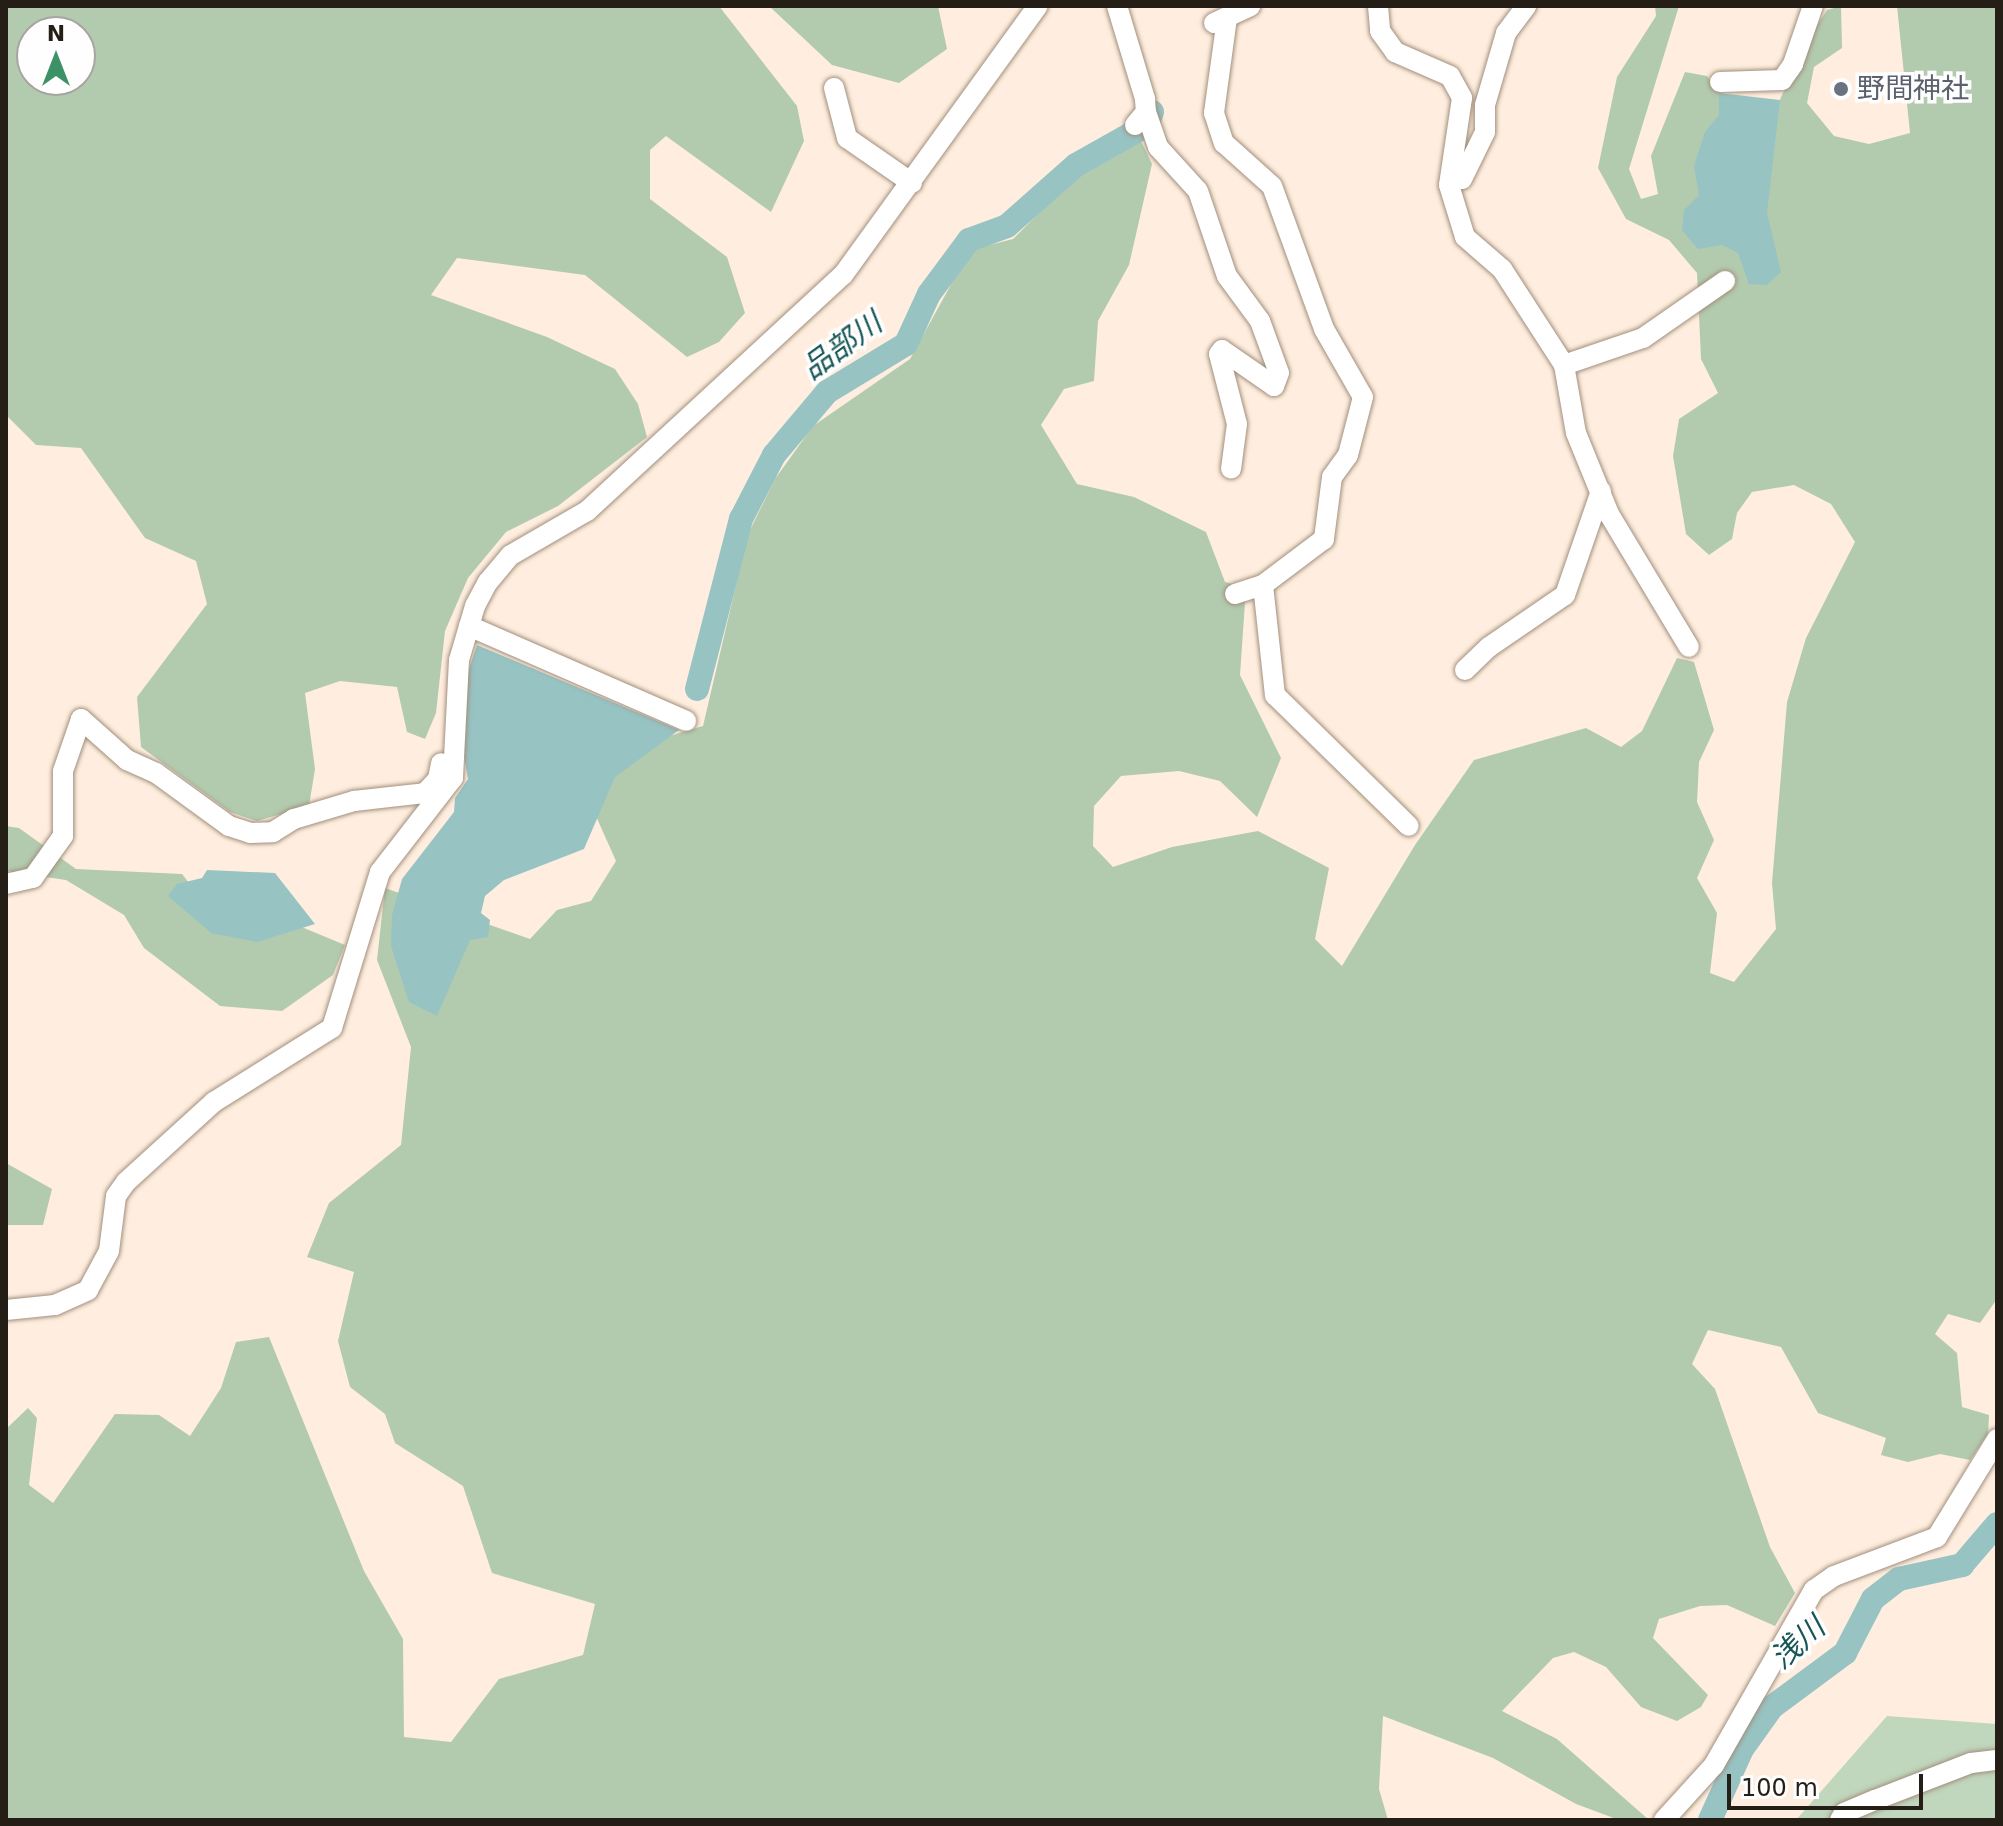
<!DOCTYPE html>
<html>
<head>
<meta charset="utf-8">
<style>
	body { margin:0 }
	#map { position:relative; width:2003px; height:1826px; overflow:hidden; background:#ffeedf; font-family:"DejaVu Sans","Noto Sans JP",sans-serif }
	div>[style] { position:absolute }
	.green>* { inset:0; background:#c0d6bd }
	.forest>* { inset:0; background:#b2cbaf }
	.water>* { inset:0; background:#97c3c3 }
	.river>* { height:24px; margin:-12px; padding:0 12px; transform-origin:12px; border-radius:12px; background:#97c3c3 }
	.roads { filter:drop-shadow(0 0 2px #a28f7d) drop-shadow(0 0 2px #a28f7d) }
	.minor>* { height:20px; margin:-10px; padding:0 10px; transform-origin:10px; border-radius:10px; background:#fff }
	.dots>* { width:22px; height:22px; translate:-50% -50%; box-sizing:border-box; border:4px solid #fefefe; border-radius:50% }
	span { translate:-50% -50%; white-space:nowrap; text-align:center; line-height:1.15; -webkit-text-stroke:7px #fefefe; paint-order:stroke }
	.worship-label { font-size:28px; color:#5b616d }
	.left { translate:0 -50%; text-align:left }
	.water-label { font-size:30px; color:#175656; font-style:italic }
	.frame { position:absolute; inset:0; border:8px solid #251e17; pointer-events:none }
	.north { position:absolute; left:16px; top:16px; width:80px; height:80px; box-sizing:border-box; background:#fefefe; border:2px solid #a7a4a2; border-radius:50%; rotate:0deg; font-size:22px; font-weight:700; line-height:32px; text-align:center; color:#251e17 }
	.north::after { content:''; display:block; margin:auto; width:28px; height:36px; background:#3c9266; clip-path:polygon(50% 0,100% 100%,50% 72%,0 100%) }
	.scale { position:absolute; left:1727px; top:1774px; width:196px; height:36px; box-sizing:border-box; border:4px solid #251e17; border-top:0; padding-left:10px; font-size:24px; line-height:28px; white-space:nowrap; color:#251e17; -webkit-text-stroke:6px #fefefe; paint-order:stroke }
</style>
</head>
<body>
<div id="map">
	<div class="green">
		<div style="clip-path:polygon(1887px 1716px,1997px 1724px,1997px 1820px,1796px 1820px)"></div>
	</div>
	<div class="forest">
		<div style="clip-path:polygon(evenodd,6px 6px,719px 6px,797px 106px,804px 141px,771px 212px,666px 136px,650px 150px,650px 199px,727px 257px,745px 313px,719px 342px,687px 357px,585px 275px,457px 258px,431px 295px,547px 337px,615px 369px,638px 404px,647px 437px,558px 506px,506px 532px,468px 578px,445px 631px,436px 713px,425px 739px,407px 732px,397px 687px,340px 681px,305px 693px,315px 769px,309px 806px,257px 821px,230px 812px,141px 747px,137px 697px,207px 604px,196px 561px,145px 538px,81px 448px,36px 445px,6px 415px,6px 6px,32px 32px,80px 32px,80px 80px,32px 80px,32px 32px)"></div>
		<div style="clip-path:polygon(769px 6px,938px 6px,947px 49px,899px 83px,832px 65px)"></div>
		<div style="clip-path:polygon(1655px 6px,1679px 6px,1629px 169px,1641px 199px,1658px 194px,1651px 156px,1685px 72px,1707px 76px,1732px 106px,1765px 132px,1807px 41px,1827px 10px,1841px 6px,1842px 48px,1814px 67px,1807px 103px,1834px 136px,1869px 144px,1910px 133px,1897px 6px,1997px 6px,1997px 1299px,1980px 1323px,1948px 1314px,1935px 1334px,1957px 1353px,1962px 1407px,1989px 1415px,1988px 1434px,1970px 1460px,1940px 1454px,1908px 1462px,1881px 1455px,1886px 1438px,1818px 1413px,1781px 1347px,1708px 1330px,1692px 1364px,1715px 1389px,1770px 1547px,1795px 1593px,1775px 1626px,1727px 1605px,1700px 1606px,1659px 1619px,1653px 1638px,1708px 1695px,1701px 1707px,1677px 1721px,1641px 1707px,1606px 1667px,1574px 1652px,1553px 1658px,1502px 1711px,1557px 1739px,1649px 1820px,1619px 1820px,1576px 1804px,1493px 1758px,1383px 1716px,1379px 1789px,1388px 1820px,6px 1820px,6px 1429px,28px 1408px,37px 1418px,29px 1485px,53px 1503px,115px 1414px,159px 1415px,190px 1436px,221px 1388px,236px 1342px,269px 1337px,364px 1571px,403px 1639px,404px 1737px,451px 1742px,499px 1679px,583px 1655px,595px 1604px,492px 1573px,463px 1486px,395px 1443px,385px 1414px,350px 1387px,338px 1341px,354px 1272px,307px 1257px,329px 1203px,401px 1145px,411px 1047px,377px 960px,385px 888px,530px 939px,557px 910px,591px 901px,616px 861px,591px 805px,609px 767px,659px 739px,703px 726px,748px 534px,775px 479px,813px 426px,910px 359px,970px 250px,1013px 239px,1077px 175px,1117px 151px,1127px 134px,1141px 141px,1152px 164px,1129px 265px,1098px 321px,1094px 381px,1064px 389px,1041px 425px,1077px 484px,1134px 497px,1206px 532px,1225px 582px,1246px 588px,1240px 675px,1281px 758px,1257px 817px,1220px 781px,1179px 771px,1121px 776px,1094px 806px,1093px 846px,1113px 867px,1172px 847px,1258px 831px,1329px 868px,1315px 939px,1342px 966px,1415px 845px,1474px 760px,1586px 728px,1621px 747px,1642px 731px,1677px 658px,1694px 662px,1714px 730px,1699px 762px,1697px 802px,1714px 840px,1697px 878px,1717px 913px,1710px 973px,1734px 982px,1776px 929px,1772px 883px,1787px 702px,1806px 638px,1855px 542px,1831px 504px,1794px 485px,1752px 492px,1737px 513px,1732px 539px,1709px 555px,1686px 534px,1673px 456px,1679px 419px,1718px 393px,1701px 359px,1697px 273px,1669px 240px,1626px 219px,1598px 168px,1617px 77px,1656px 16px)"></div>
		<div style="clip-path:polygon(6px 826px,19px 828px,76px 869px,182px 874px,211px 911px,292px 923px,345px 945px,333px 975px,282px 1011px,220px 1006px,144px 948px,124px 915px,66px 880px,6px 871px)"></div>
		<div style="clip-path:polygon(6px 1163px,52px 1189px,43px 1225px,6px 1225px)"></div>
	</div>
	<div class="water">
		<div style="clip-path:polygon(1719px 93px,1780px 100px,1767px 213px,1781px 272px,1767px 285px,1749px 284px,1738px 253px,1722px 245px,1698px 249px,1682px 230px,1684px 210px,1699px 195px,1694px 166px,1705px 132px,1719px 115px)"></div>
		<div style="clip-path:polygon(477px 645px,679px 730px,615px 777px,584px 849px,504px 880px,485px 896px,481px 913px,490px 920px,488px 937px,470px 940px,437px 1016px,409px 1002px,391px 946px,392px 915px,402px 879px,454px 812px,455px 798px,468px 779px,463px 750px,468px 672px)"></div>
		<div style="clip-path:polygon(207px 870px,275px 873px,315px 924px,257px 942px,211px 933px,168px 896px,177px 884px,202px 878px)"></div>
	</div>
	<div class="river">
		<div style="left:697px;top:689px;width:176px;rotate:-75.5deg"></div>
		<div style="left:741px;top:519px;width:72px;rotate:-62.7deg"></div>
		<div style="left:774px;top:455px;width:82px;rotate:-49.9deg"></div>
		<div style="left:827px;top:392px;width:92px;rotate:-31.3deg"></div>
		<div style="left:906px;top:344px;width:55px;rotate:-65.3deg"></div>
		<div style="left:929px;top:294px;width:67px;rotate:-53.5deg"></div>
		<div style="left:969px;top:240px;width:40px;rotate:-20.2deg"></div>
		<div style="left:1007px;top:226px;width:92px;rotate:-41.5deg"></div>
		<div style="left:1076px;top:165px;width:81px;rotate:-29.4deg"></div>
		<div style="left:1147px;top:125px;width:14px;rotate:-69deg"></div>
		<div style="left:1710px;top:1820px;width:78px;rotate:-65.7deg"></div>
		<div style="left:1742px;top:1749px;width:52px;rotate:-54.5deg"></div>
		<div style="left:1772px;top:1707px;width:91px;rotate:-36.5deg"></div>
		<div style="left:1845px;top:1653px;width:61px;rotate:-62.6deg"></div>
		<div style="left:1873px;top:1599px;width:33px;rotate:-38deg"></div>
		<div style="left:1899px;top:1579px;width:65px;rotate:-12.5deg"></div>
		<div style="left:1962px;top:1565px;width:54px;rotate:-49.5deg"></div>
	</div>
	<div class="roads">
		<div class="minor">
			<div style="left:1117px;top:6px;width:97px;rotate:73.2deg"></div>
			<div style="left:1145px;top:99px;width:13px;rotate:86deg"></div>
			<div style="left:1146px;top:112px;width:17px;rotate:130deg"></div>
			<div style="left:1378px;top:6px;width:25px;rotate:85deg"></div>
			<div style="left:1380px;top:31px;width:26px;rotate:54deg"></div>
			<div style="left:1395px;top:52px;width:60px;rotate:23.6deg"></div>
			<div style="left:1450px;top:76px;width:25px;rotate:61deg"></div>
			<div style="left:1462px;top:98px;width:88px;rotate:98.5deg"></div>
			<div style="left:1449px;top:185px;width:54px;rotate:72.9deg"></div>
			<div style="left:1465px;top:237px;width:49px;rotate:40.9deg"></div>
			<div style="left:1502px;top:269px;width:114px;rotate:57.1deg"></div>
			<div style="left:1564px;top:365px;width:69px;rotate:80deg"></div>
			<div style="left:1576px;top:433px;width:87px;rotate:67.8deg"></div>
			<div style="left:1609px;top:514px;width:155px;rotate:59deg"></div>
			<div style="left:1227px;top:18px;width:96px;rotate:97.8deg"></div>
			<div style="left:1214px;top:113px;width:32px;rotate:72deg"></div>
			<div style="left:1224px;top:143px;width:64px;rotate:41.9deg"></div>
			<div style="left:1272px;top:186px;width:152px;rotate:70deg"></div>
			<div style="left:1324px;top:329px;width:78px;rotate:60.2deg"></div>
			<div style="left:1363px;top:397px;width:60px;rotate:104.5deg"></div>
			<div style="left:1348px;top:455px;width:27px;rotate:126deg"></div>
			<div style="left:1332px;top:477px;width:63px;rotate:97.4deg"></div>
			<div style="left:1324px;top:539px;width:76px;rotate:143deg"></div>
			<div style="left:1263px;top:585px;width:111px;rotate:83.8deg"></div>
			<div style="left:1275px;top:695px;width:187px;rotate:44.4deg"></div>
			<div style="left:1214px;top:23px;width:40px;rotate:-25deg"></div>
			<div style="left:1720px;top:82px;width:62px;rotate:-1.8deg"></div>
			<div style="left:1782px;top:80px;width:19px;rotate:-55deg"></div>
			<div style="left:1793px;top:64px;width:61px;rotate:-71deg"></div>
			<div style="left:834px;top:88px;width:52px;rotate:75.4deg"></div>
			<div style="left:847px;top:138px;width:79px;rotate:34.7deg"></div>
			<div style="left:1146px;top:112px;width:37px;rotate:71deg"></div>
			<div style="left:1158px;top:147px;width:59px;rotate:47.7deg"></div>
			<div style="left:1198px;top:191px;width:90px;rotate:71.2deg"></div>
			<div style="left:1227px;top:276px;width:56px;rotate:53.7deg"></div>
			<div style="left:1260px;top:321px;width:55px;rotate:69.9deg"></div>
			<div style="left:1279px;top:373px;width:14px;rotate:111deg"></div>
			<div style="left:1274px;top:386px;width:63px;rotate:-145.3deg"></div>
			<div style="left:1222px;top:350px;width:5px;rotate:127deg"></div>
			<div style="left:1219px;top:354px;width:72px;rotate:75.6deg"></div>
			<div style="left:1237px;top:424px;width:45px;rotate:97.6deg"></div>
			<div style="left:1462px;top:179px;width:52px;rotate:-63.9deg"></div>
			<div style="left:1485px;top:132px;width:27px;rotate:-90deg"></div>
			<div style="left:1485px;top:105px;width:75px;rotate:-73.7deg"></div>
			<div style="left:1506px;top:33px;width:34px;rotate:-53deg"></div>
			<div style="left:1564px;top:365px;width:83px;rotate:-18.9deg"></div>
			<div style="left:1643px;top:338px;width:100px;rotate:-34.8deg"></div>
			<div style="left:1235px;top:594px;width:29px;rotate:-18deg"></div>
			<div style="left:469px;top:626px;width:237px;rotate:23.6deg"></div>
			<div style="left:1465px;top:670px;width:33px;rotate:-44deg"></div>
			<div style="left:1489px;top:647px;width:92px;rotate:-34.4deg"></div>
			<div style="left:1565px;top:595px;width:110px;rotate:-70.9deg"></div>
			<div style="left:6px;top:884px;width:28px;rotate:-13deg"></div>
			<div style="left:33px;top:878px;width:52px;rotate:-54.5deg"></div>
			<div style="left:63px;top:836px;width:65px;rotate:-90deg"></div>
			<div style="left:63px;top:771px;width:55px;rotate:-70.9deg"></div>
			<div style="left:81px;top:719px;width:62px;rotate:41.7deg"></div>
			<div style="left:127px;top:760px;width:32px;rotate:24deg"></div>
			<div style="left:156px;top:773px;width:90px;rotate:36deg"></div>
			<div style="left:229px;top:826px;width:22px;rotate:18deg"></div>
			<div style="left:250px;top:833px;width:23px;rotate:-2deg"></div>
			<div style="left:273px;top:832px;width:25px;rotate:-32deg"></div>
			<div style="left:294px;top:819px;width:63px;rotate:-16.7deg"></div>
			<div style="left:354px;top:801px;width:71px;rotate:-6.4deg"></div>
			<div style="left:425px;top:793px;width:19px;rotate:-47deg"></div>
			<div style="left:438px;top:779px;width:16px;rotate:-79deg"></div>
			<div style="left:6px;top:1310px;width:49px;rotate:-5.8deg"></div>
			<div style="left:55px;top:1305px;width:36px;rotate:-24deg"></div>
			<div style="left:88px;top:1290px;width:44px;rotate:-61.7deg"></div>
			<div style="left:109px;top:1251px;width:55px;rotate:-82.7deg"></div>
			<div style="left:116px;top:1196px;width:17px;rotate:-54deg"></div>
			<div style="left:126px;top:1182px;width:119px;rotate:-42.3deg"></div>
			<div style="left:214px;top:1102px;width:139px;rotate:-32.1deg"></div>
			<div style="left:332px;top:1028px;width:163px;rotate:-72.9deg"></div>
			<div style="left:380px;top:872px;width:119px;rotate:-52.2deg"></div>
			<div style="left:453px;top:778px;width:118px;rotate:-87.1deg"></div>
			<div style="left:459px;top:660px;width:56px;rotate:-73.5deg"></div>
			<div style="left:475px;top:606px;width:27px;rotate:-62deg"></div>
			<div style="left:488px;top:582px;width:35px;rotate:-50deg"></div>
			<div style="left:511px;top:555px;width:88px;rotate:-30.1deg"></div>
			<div style="left:587px;top:511px;width:348px;rotate:-42.7deg"></div>
			<div style="left:843px;top:275px;width:332px;rotate:-54.1deg"></div>
			<div style="left:1664px;top:1820px;width:74px;rotate:-47.7deg"></div>
			<div style="left:1714px;top:1765px;width:202px;rotate:-60.3deg"></div>
			<div style="left:1814px;top:1590px;width:24px;rotate:-35deg"></div>
			<div style="left:1834px;top:1576px;width:110px;rotate:-20.7deg"></div>
			<div style="left:1937px;top:1537px;width:115px;rotate:-58.5deg"></div>
			<div style="left:1840px;top:1820px;width:8px;rotate:-60deg"></div>
			<div style="left:1844px;top:1813px;width:34px;rotate:-23deg"></div>
			<div style="left:1875px;top:1800px;width:103px;rotate:-21.1deg"></div>
			<div style="left:1971px;top:1763px;width:26px;rotate:-7deg"></div>
		</div>
	</div>
	<div class="dots">
		<div style="left:1841px;top:89px;background:#6b7280"></div>
	</div>
	<div class="worship-label">
		<span class="left" style="left:1857px;top:89px">野間神社</span>
	</div>
	<div class="water-label">
		<span style="left:842px;top:346px;rotate:-36deg">品部川</span>
		<span style="left:1798px;top:1643px;rotate:-42deg">浅川</span>
	</div>
	<div class="frame"></div>
	<div class="north">N</div>
	<div class="scale">100 m</div>
</div>
</body>
</html>
